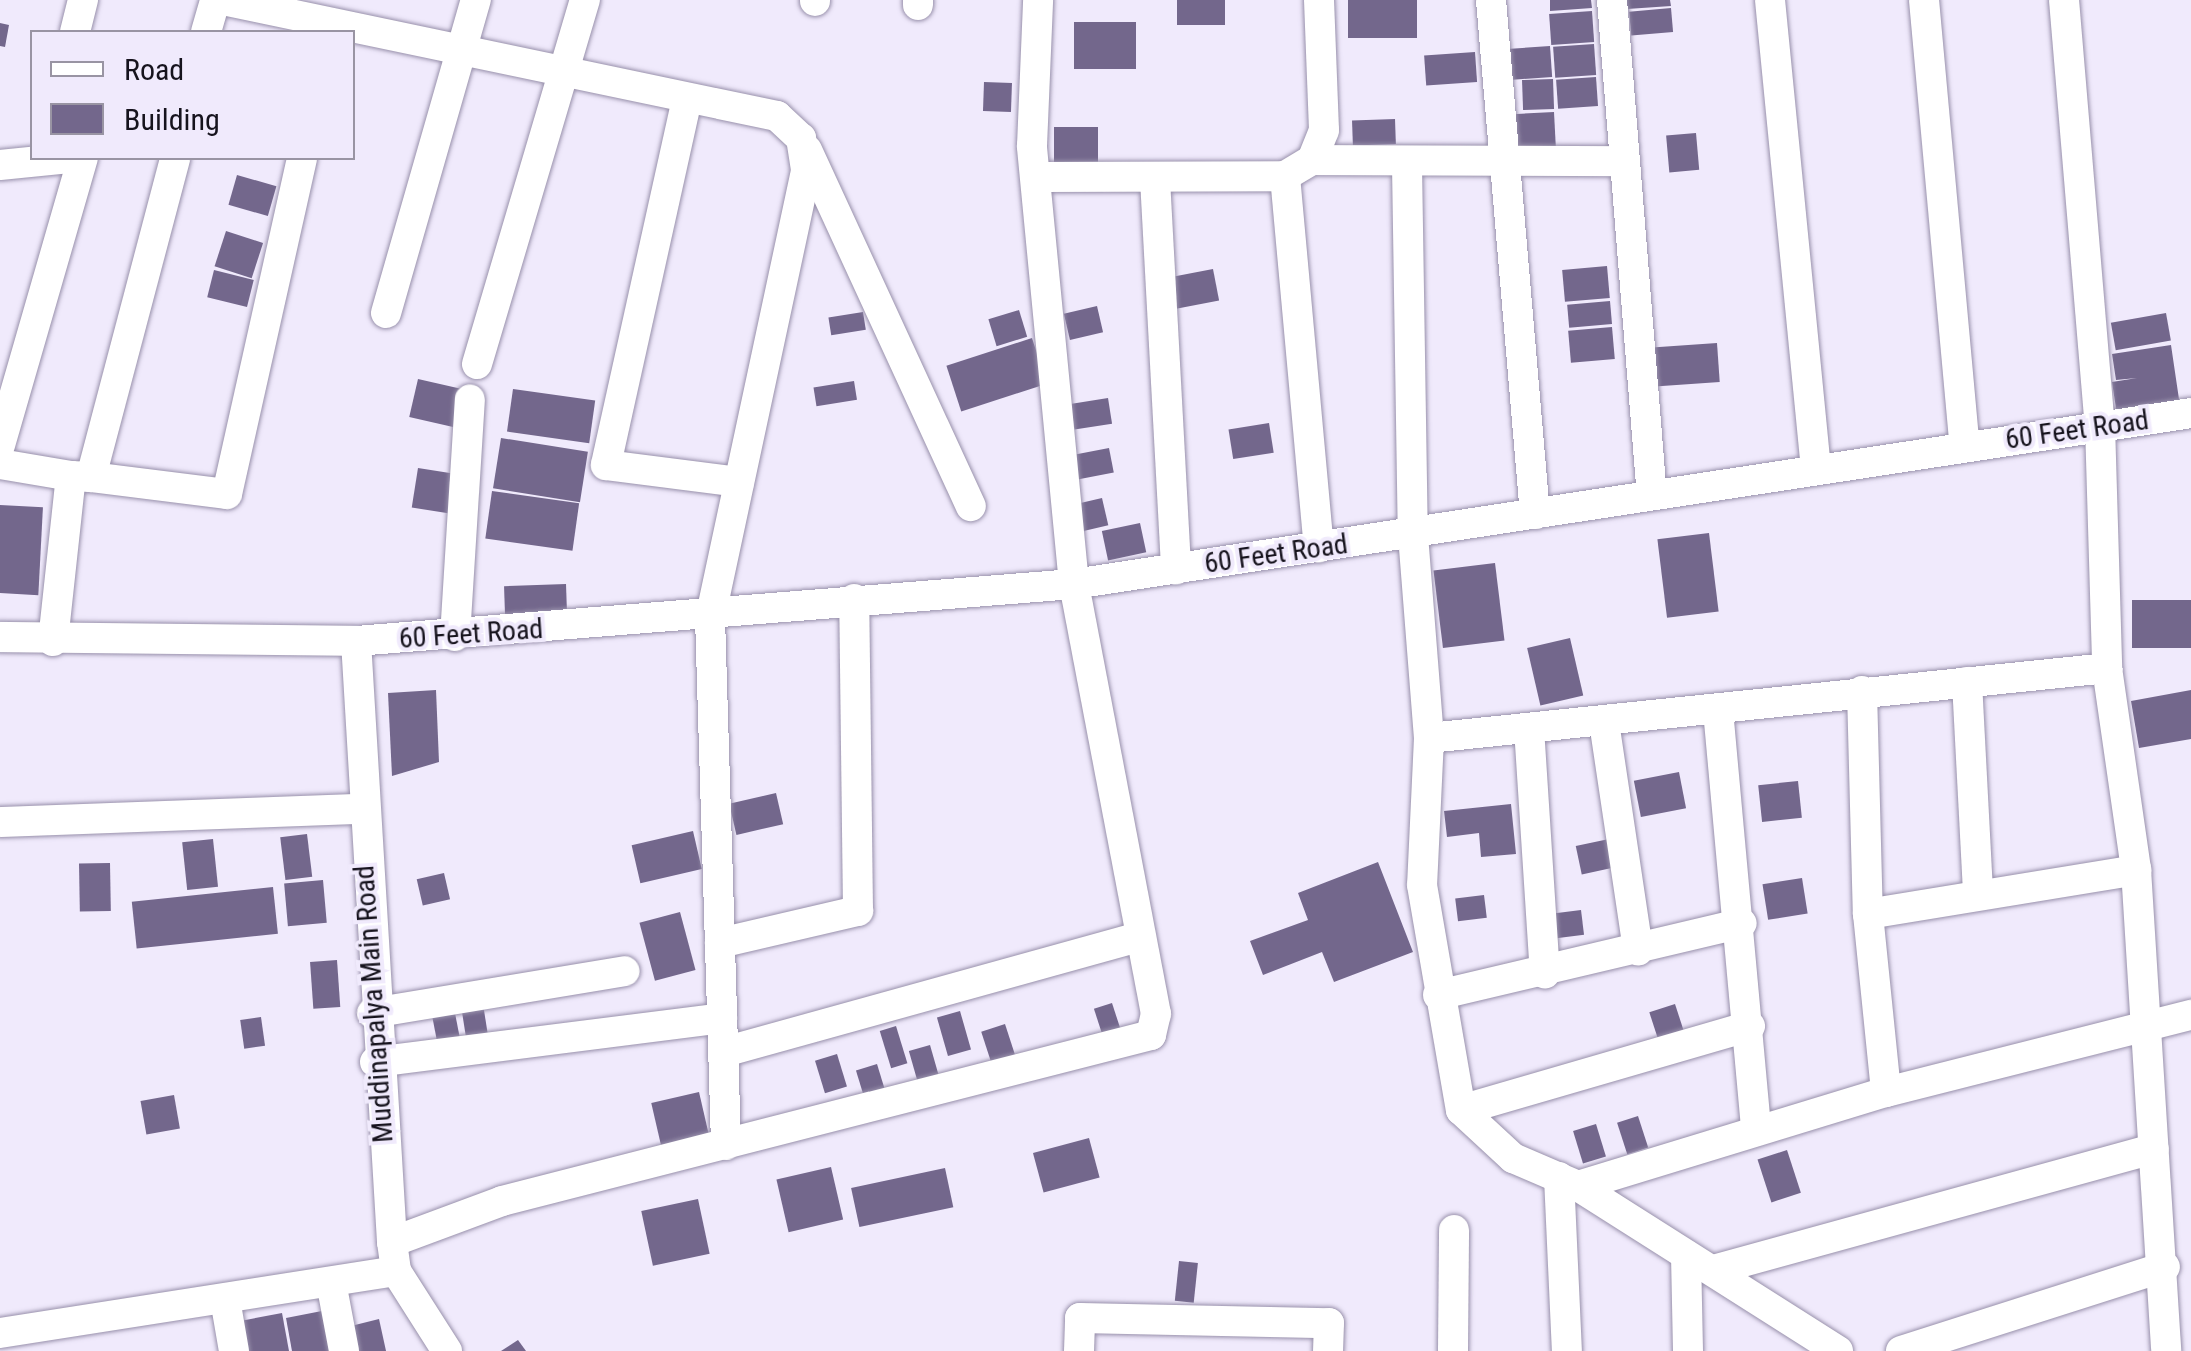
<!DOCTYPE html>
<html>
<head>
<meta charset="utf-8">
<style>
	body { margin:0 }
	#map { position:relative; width:2191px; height:1351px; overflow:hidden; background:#f0eafc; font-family:"Roboto Condensed",sans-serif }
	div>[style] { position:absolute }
	.building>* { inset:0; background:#73678c; transform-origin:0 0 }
	.roads { filter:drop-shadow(0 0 2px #9890ab) drop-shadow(0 0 2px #9890ab) }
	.minor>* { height:30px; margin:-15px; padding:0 15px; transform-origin:15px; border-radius:15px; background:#fff }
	span { translate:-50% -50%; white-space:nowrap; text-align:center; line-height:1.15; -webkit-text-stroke:8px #f0eafc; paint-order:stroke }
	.street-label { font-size:28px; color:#16131d }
	.legend { position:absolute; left:30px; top:30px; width:325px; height:130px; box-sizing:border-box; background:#f0eafc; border:2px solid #9994a3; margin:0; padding:12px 18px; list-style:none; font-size:30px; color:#16131d }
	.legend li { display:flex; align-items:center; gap:20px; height:50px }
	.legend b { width:50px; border:2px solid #9994a3 }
</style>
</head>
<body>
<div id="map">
	<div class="building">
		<div style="left:1177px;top:0;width:48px;height:25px"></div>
		<div style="left:1348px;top:0;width:69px;height:38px"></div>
		<div style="clip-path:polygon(1550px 0,1591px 0,1592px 8px,1550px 11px)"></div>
		<div style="clip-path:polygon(1626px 0,1670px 0,1671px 6px,1627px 9px)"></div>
		<div style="left:1671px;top:8px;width:24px;height:42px;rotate:85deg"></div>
		<div style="left:1592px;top:11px;width:31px;height:43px;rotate:86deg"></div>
		<div style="left:1136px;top:22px;width:47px;height:62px;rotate:90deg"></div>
		<div style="clip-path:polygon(0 23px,9px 25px,5px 47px,0 46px)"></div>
		<div style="left:1594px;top:44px;width:31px;height:41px;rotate:86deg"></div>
		<div style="left:1550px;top:46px;width:31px;height:43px;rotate:86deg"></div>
		<div style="left:1475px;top:52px;width:30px;height:51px;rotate:86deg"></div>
		<div style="left:1596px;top:77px;width:29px;height:40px;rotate:86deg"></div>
		<div style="left:1553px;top:79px;width:30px;height:31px;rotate:88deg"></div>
		<div style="left:984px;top:82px;width:28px;height:29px;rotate:2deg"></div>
		<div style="left:1554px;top:112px;width:36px;height:41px;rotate:87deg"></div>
		<div style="left:1395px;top:119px;width:25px;height:43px;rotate:88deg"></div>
		<div style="left:1054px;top:127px;width:44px;height:45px"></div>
		<div style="left:1696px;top:133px;width:37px;height:30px;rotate:85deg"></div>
		<div style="left:237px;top:175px;width:41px;height:31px;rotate:16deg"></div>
		<div style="left:226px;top:231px;width:39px;height:37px;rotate:18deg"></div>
		<div style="left:1607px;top:266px;width:32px;height:45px;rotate:85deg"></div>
		<div style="left:1213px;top:269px;width:32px;height:45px;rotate:79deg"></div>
		<div style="left:214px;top:270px;width:41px;height:28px;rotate:14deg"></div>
		<div style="left:1610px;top:301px;width:23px;height:43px;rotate:85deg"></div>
		<div style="left:1097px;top:306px;width:27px;height:34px;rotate:77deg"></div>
		<div style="left:1019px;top:310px;width:28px;height:32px;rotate:73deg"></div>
		<div style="left:863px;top:312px;width:18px;height:35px;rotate:81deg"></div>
		<div style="left:2166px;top:313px;width:28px;height:56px;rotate:80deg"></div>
		<div style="left:1612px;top:327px;width:32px;height:44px;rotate:85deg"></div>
		<div style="left:1032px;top:338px;width:48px;height:90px;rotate:72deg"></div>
		<div style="left:1717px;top:343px;width:39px;height:65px;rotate:86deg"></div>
		<div style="clip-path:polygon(2171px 345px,2180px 406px,2117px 415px,2112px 382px,2137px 378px,2116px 380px,2112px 354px)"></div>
		<div style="left:418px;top:379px;width:45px;height:39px;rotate:13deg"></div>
		<div style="left:854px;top:381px;width:19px;height:41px;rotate:81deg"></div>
		<div style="left:513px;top:389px;width:83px;height:43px;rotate:8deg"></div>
		<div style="left:1108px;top:398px;width:26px;height:38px;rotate:81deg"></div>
		<div style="left:1269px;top:423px;width:30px;height:41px;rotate:81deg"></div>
		<div style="left:501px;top:438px;width:88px;height:51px;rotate:9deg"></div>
		<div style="left:1109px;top:448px;width:25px;height:37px;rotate:79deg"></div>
		<div style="left:418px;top:468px;width:45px;height:40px;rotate:9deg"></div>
		<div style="left:492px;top:491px;width:88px;height:48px;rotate:8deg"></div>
		<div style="left:1102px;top:498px;width:28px;height:33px;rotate:77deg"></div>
		<div style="left:0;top:505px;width:43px;height:88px;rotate:3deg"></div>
		<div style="left:1140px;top:523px;width:30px;height:39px;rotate:78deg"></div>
		<div style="left:1709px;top:533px;width:79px;height:52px;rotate:83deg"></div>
		<div style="left:1495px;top:563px;width:78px;height:62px;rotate:83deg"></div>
		<div style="left:566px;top:584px;width:29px;height:62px;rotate:88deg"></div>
		<div style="left:2191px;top:600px;width:48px;height:59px;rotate:90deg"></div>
		<div style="left:1570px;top:638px;width:59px;height:44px;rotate:77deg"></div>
		<div style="clip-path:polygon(436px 690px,439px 762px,392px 776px,388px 693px)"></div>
		<div style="clip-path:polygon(2191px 690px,2191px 739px,2139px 748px,2131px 701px)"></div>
		<div style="left:1679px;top:772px;width:37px;height:46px;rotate:79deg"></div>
		<div style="left:1798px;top:781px;width:37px;height:40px;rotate:84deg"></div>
		<div style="left:776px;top:793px;width:32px;height:48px;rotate:77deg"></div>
		<div style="clip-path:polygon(1511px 804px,1516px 854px,1481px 857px,1479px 833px,1447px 837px,1444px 811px)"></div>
		<div style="left:693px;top:831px;width:39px;height:63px;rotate:77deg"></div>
		<div style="left:307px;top:834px;width:43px;height:27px;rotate:83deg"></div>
		<div style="left:213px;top:839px;width:48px;height:31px;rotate:84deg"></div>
		<div style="left:1609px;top:839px;width:29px;height:34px;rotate:78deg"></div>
		<div style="clip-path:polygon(1378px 862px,1413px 952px,1334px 982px,1322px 952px,1263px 975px,1250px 941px,1308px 920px,1298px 893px)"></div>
		<div style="left:110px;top:863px;width:48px;height:31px;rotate:89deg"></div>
		<div style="left:444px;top:873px;width:27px;height:28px;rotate:77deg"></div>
		<div style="left:1802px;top:878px;width:36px;height:40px;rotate:81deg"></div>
		<div style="left:323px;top:880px;width:43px;height:39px;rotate:85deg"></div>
		<div style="left:273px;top:887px;width:47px;height:142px;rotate:84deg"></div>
		<div style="left:1484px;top:895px;width:23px;height:29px;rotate:83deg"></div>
		<div style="left:1581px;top:910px;width:25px;height:30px;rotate:83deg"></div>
		<div style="left:680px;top:912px;width:60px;height:42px;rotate:75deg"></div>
		<div style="left:337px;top:960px;width:47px;height:27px;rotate:86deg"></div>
		<div style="left:1112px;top:1003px;width:36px;height:19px;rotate:72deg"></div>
		<div style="left:483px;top:1004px;width:33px;height:22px;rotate:81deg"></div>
		<div style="left:1675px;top:1004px;width:36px;height:27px;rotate:72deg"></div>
		<div style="left:454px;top:1008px;width:37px;height:23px;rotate:79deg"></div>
		<div style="left:960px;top:1011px;width:40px;height:24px;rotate:74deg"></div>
		<div style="left:261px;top:1017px;width:29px;height:21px;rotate:82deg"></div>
		<div style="left:1005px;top:1024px;width:42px;height:25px;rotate:72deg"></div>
		<div style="left:896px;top:1026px;width:39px;height:17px;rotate:73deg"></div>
		<div style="left:930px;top:1045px;width:40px;height:22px;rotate:74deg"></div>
		<div style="left:837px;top:1054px;width:34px;height:23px;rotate:73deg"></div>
		<div style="left:877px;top:1064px;width:34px;height:22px;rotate:73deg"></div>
		<div style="left:699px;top:1092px;width:47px;height:49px;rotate:77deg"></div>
		<div style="left:174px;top:1095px;width:34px;height:34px;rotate:80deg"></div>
		<div style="left:1638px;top:1116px;width:33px;height:22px;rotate:72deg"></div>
		<div style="left:1596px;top:1124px;width:34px;height:24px;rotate:73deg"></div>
		<div style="left:1089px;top:1138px;width:41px;height:58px;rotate:75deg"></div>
		<div style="left:1787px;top:1150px;width:45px;height:31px;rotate:72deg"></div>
		<div style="left:831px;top:1167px;width:54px;height:56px;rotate:77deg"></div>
		<div style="left:945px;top:1168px;width:40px;height:96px;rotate:78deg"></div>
		<div style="left:698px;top:1199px;width:56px;height:58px;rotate:78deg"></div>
		<div style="left:1179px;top:1261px;width:19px;height:40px;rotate:6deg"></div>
		<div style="clip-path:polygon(327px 1310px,335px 1351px,292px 1351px,286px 1318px)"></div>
		<div style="clip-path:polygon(282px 1313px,289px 1351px,240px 1351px,235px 1322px)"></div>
		<div style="clip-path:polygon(379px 1319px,386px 1351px,348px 1351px,343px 1328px)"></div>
		<div style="clip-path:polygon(518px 1340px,526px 1351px,501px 1351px)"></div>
	</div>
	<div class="roads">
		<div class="minor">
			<div style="left:223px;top:0;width:566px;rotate:11.83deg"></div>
			<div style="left:777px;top:116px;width:33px;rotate:43deg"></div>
			<div style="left:801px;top:138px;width:33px;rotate:81deg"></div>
			<div style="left:806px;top:171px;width:456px;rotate:102.1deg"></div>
			<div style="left:710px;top:617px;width:528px;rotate:88.26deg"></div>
			<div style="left:815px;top:0;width:1px;rotate:90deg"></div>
			<div style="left:1491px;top:0;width:516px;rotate:85.11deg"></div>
			<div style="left:1612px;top:0;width:497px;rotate:85.4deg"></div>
			<div style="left:1770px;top:0;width:472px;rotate:84.4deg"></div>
			<div style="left:1924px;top:0;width:449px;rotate:84.8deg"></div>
			<div style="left:2064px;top:0;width:427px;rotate:85.2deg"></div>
			<div style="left:2100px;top:425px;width:243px;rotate:88.3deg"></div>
			<div style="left:2107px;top:668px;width:204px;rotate:81.8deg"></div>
			<div style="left:2136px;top:870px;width:482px;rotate:86.4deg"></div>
			<div style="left:918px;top:5px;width:5px;rotate:-90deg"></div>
			<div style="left:75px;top:32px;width:33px;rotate:-76deg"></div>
			<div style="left:206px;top:32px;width:33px;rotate:-74deg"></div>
			<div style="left:687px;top:99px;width:375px;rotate:102.5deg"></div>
			<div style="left:606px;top:465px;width:134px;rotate:7.3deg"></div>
			<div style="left:807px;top:150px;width:392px;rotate:65.3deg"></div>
			<div style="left:1312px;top:160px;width:312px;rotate:0.2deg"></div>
			<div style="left:0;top:165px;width:70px;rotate:-5.7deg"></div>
			<div style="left:1407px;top:165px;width:370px;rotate:89.1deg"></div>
			<div style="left:1413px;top:535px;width:204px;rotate:85.5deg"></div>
			<div style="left:1429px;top:738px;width:147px;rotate:92.7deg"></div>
			<div style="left:1422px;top:885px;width:228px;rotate:80.2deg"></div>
			<div style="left:1461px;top:1110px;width:71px;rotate:42.7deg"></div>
			<div style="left:1513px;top:1158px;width:71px;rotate:23.3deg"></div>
			<div style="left:1578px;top:1186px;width:308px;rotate:32.4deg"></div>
			<div style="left:1285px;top:176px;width:373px;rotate:84.8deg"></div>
			<div style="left:1041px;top:177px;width:244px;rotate:-0.2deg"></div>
			<div style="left:1285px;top:176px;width:31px;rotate:-31deg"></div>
			<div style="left:1312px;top:160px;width:32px;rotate:-68deg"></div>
			<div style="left:1324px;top:130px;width:130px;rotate:-92.2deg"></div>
			<div style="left:1155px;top:179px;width:391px;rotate:86.9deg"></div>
			<div style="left:386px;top:313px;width:326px;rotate:-74deg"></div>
			<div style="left:477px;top:364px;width:380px;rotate:-73.5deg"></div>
			<div style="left:0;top:445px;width:299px;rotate:-73.9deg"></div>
			<div style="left:0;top:464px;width:72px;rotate:9.6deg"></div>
			<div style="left:91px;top:477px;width:137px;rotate:7.1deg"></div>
			<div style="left:227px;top:494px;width:344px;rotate:-77.4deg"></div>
			<div style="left:455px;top:636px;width:237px;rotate:-86.4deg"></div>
			<div style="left:0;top:637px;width:356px;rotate:0.6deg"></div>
			<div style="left:356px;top:641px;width:720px;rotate:-4.54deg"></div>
			<div style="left:1074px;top:584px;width:1130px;rotate:-8.7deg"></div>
			<div style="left:53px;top:641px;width:166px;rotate:-83.8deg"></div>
			<div style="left:71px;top:476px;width:20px;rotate:3deg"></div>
			<div style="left:91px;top:477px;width:330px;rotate:-75.2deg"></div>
			<div style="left:356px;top:641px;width:602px;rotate:86.57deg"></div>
			<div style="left:392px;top:1242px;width:29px;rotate:82deg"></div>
			<div style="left:396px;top:1271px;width:95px;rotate:57.5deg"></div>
			<div style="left:1967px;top:682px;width:210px;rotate:87deg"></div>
			<div style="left:1862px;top:691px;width:223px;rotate:88.5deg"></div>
			<div style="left:1868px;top:914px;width:179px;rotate:84.2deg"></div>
			<div style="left:1718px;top:710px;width:421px;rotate:84.8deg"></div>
			<div style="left:1604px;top:722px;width:231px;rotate:81.5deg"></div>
			<div style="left:1529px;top:728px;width:246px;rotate:86.3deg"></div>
			<div style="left:1429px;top:738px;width:682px;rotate:-5.89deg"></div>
			<div style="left:0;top:822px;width:361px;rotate:-2.1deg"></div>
			<div style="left:1868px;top:914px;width:272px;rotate:-9.3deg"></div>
			<div style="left:720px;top:943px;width:142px;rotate:-13.1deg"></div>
			<div style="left:858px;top:911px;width:312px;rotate:-90.7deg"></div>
			<div style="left:1438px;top:995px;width:312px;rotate:-13.3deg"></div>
			<div style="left:372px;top:1013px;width:256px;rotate:-9.4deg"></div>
			<div style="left:724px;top:1052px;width:427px;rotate:-15.5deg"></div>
			<div style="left:375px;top:1062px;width:350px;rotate:-7.2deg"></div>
			<div style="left:1461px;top:1110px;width:301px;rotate:-16.2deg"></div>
			<div style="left:1559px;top:1177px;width:174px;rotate:87.4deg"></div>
			<div style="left:1578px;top:1186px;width:322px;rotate:-17deg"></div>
			<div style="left:1886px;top:1092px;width:315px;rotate:-14.2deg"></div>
			<div style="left:392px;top:1242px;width:117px;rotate:-20.4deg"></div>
			<div style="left:502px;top:1201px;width:670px;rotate:-14.35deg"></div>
			<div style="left:1151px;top:1035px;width:22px;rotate:-77deg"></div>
			<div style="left:1156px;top:1014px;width:438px;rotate:-100.8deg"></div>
			<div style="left:1074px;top:584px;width:440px;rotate:-95.5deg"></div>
			<div style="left:1032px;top:146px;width:146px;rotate:-87.6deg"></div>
			<div style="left:1686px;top:1255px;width:96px;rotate:88.8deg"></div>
			<div style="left:1717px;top:1269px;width:453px;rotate:-15.4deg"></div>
			<div style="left:331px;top:1282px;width:70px;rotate:79.3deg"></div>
			<div style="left:225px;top:1299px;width:53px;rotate:80.2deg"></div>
			<div style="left:0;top:1333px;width:401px;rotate:-8.9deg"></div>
			<div style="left:1079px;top:1351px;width:33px;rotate:-88deg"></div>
			<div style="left:1080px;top:1318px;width:249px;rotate:1.2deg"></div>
			<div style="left:1329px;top:1323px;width:28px;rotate:92deg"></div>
			<div style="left:1453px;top:1351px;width:121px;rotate:-89.5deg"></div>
			<div style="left:1901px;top:1351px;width:277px;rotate:-17.7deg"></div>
		</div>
	</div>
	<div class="street-label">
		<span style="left:2077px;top:430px;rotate:-8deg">60 Feet Road</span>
		<span style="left:1276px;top:554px;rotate:-8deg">60 Feet Road</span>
		<span style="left:471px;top:634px;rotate:-4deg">60 Feet Road</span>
		<span style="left:374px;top:1004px;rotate:-94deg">Muddinapalya Main Road</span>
	</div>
	<ul class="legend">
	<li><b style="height:12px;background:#fff"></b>Road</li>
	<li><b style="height:28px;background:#73678c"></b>Building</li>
	</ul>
</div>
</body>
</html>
